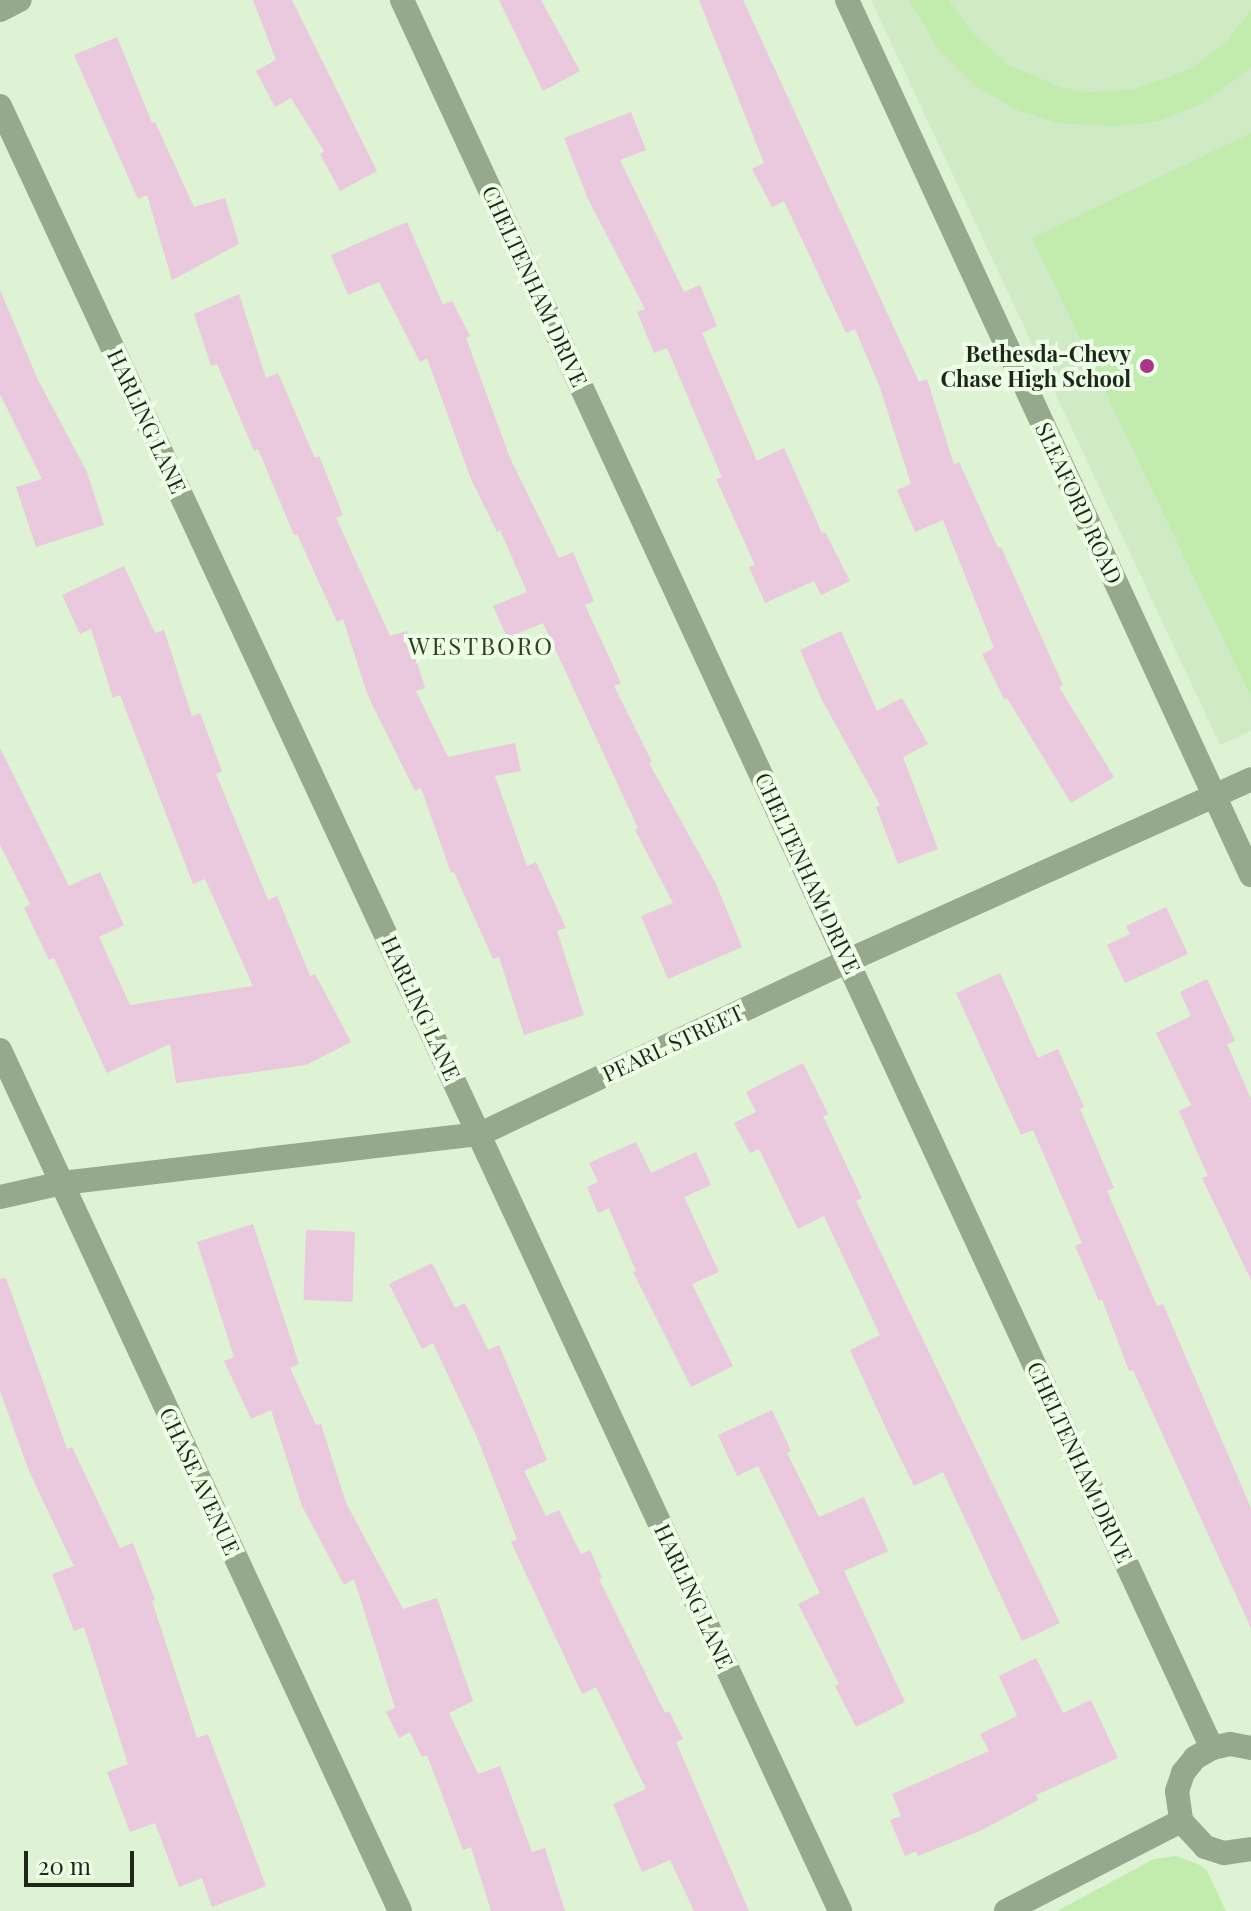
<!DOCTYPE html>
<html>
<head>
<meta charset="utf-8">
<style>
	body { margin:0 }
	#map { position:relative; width:1251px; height:1911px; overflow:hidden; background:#ddf3d4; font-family:"Playfair Display",serif }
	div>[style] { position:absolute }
	.built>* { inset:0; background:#d0eac5 }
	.green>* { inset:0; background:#c1ecae }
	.building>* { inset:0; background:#eac8dd; transform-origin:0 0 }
	.minor>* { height:24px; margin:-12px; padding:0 12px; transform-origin:12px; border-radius:12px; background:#95a98c }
	.dots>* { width:22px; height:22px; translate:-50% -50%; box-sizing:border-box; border:4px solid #edffe6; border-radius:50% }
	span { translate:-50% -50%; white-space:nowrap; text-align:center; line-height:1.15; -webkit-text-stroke:8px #edffe6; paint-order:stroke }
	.street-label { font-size:22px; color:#1f271b }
	.poi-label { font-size:22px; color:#1f271b; font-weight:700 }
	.right { translate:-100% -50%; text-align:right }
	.neighbourhood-label { font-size:24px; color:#304128; letter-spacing:2px }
	.scale { position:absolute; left:24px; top:1851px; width:110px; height:36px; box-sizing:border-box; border:4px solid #1f271b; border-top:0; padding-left:10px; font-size:24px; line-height:28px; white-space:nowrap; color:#1f271b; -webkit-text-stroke:6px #edffe6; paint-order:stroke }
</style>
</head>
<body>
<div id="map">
	<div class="built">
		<div style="clip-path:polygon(871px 0,1251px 0,1251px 731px,1220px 745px)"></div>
	</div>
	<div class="green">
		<div style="clip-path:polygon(909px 0,949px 0,970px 30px,1008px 65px,1061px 87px,1086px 92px,1135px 89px,1192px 68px,1226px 42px,1251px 10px,1251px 68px,1201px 104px,1158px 121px,1115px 127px,1058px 123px,1019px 111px,977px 87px,939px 50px)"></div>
		<div style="clip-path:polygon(1251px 133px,1251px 697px,1032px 238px)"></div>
		<div style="clip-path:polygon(1176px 1856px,1198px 1864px,1207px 1871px,1226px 1911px,1057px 1911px,1154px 1859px)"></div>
	</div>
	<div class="building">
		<div style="clip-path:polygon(253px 0,292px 0,377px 171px,340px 191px,320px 154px,324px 151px,291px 98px,275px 107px,256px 71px,276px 60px)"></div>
		<div style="clip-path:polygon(499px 0,541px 0,580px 71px,543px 91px)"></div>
		<div style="clip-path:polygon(699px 0,743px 0,919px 382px,927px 379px,954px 465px,959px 462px,998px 548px,1001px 547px,1063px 685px,1059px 687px,1114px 777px,1071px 803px,1007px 698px,1004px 699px,982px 654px,994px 648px,943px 520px,915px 532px,897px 490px,911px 484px,879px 385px,855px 329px,846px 333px,784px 201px,772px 207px,752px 169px,764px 163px)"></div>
		<div style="clip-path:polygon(117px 37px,152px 123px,155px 122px,194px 207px,225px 198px,239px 244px,172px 280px,147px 195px,138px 199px,74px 55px)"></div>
		<div style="clip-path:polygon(631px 112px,646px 150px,620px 160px,684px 292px,700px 285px,717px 326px,702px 333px,757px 461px,784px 448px,822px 533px,825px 532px,850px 581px,821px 595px,814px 581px,765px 603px,749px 567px,755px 565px,716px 479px,722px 477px,667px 348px,654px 353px,637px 312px,645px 309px,588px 199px,564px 138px)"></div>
		<div style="clip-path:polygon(407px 222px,443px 305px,452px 301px,470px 336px,466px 338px,510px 458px,559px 558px,573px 552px,594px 601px,585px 605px,621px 683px,614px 686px,652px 762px,649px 763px,716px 884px,742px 947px,668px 979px,641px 916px,673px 903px,635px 830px,638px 828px,543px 623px,507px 638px,493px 606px,527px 592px,500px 530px,497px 532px,471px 479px,427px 358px,420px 362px,379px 282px,348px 295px,331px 255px)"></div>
		<div style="clip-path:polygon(0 290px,38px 380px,87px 472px,104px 525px,36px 547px,16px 487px,42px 479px,0 394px)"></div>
		<div style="clip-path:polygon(239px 294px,266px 378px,278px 373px,315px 458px,319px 456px,343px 515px,336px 518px,390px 636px,407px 631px,425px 688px,416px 691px,448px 757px,515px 743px,521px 771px,495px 776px,527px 866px,536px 862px,566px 928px,557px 931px,584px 1015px,524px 1035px,499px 957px,493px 959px,454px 872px,451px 873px,421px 788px,415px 791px,368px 696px,343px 619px,337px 622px,297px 534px,294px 535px,258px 449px,254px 451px,217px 364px,211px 366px,194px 314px)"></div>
		<div style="clip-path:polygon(124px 566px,155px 633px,164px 630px,192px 716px,200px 713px,222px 771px,216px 774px,268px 900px,277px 896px,310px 976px,315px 974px,351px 1042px,306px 1065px,176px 1083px,170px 1044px,107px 1073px,54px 958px,49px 960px,24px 908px,30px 904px,0 845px,0 748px,69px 886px,100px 872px,124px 925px,99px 937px,130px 1005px,253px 986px,205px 879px,193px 884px,120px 695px,113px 698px,91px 629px,80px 634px,62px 595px)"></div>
		<div style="clip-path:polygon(841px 631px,877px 711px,902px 698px,928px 744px,903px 757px,938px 849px,898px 864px,876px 807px,880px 805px,822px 700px,800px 650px)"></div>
		<div style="clip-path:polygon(1166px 907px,1188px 954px,1125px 983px,1107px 945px,1130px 934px,1126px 926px)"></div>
		<div style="clip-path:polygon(1000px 973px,1038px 1058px,1058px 1049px,1084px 1107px,1080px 1109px,1114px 1188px,1107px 1191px,1157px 1306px,1163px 1304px,1251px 1508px,1251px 1628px,1133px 1370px,1129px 1371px,1102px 1299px,1099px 1301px,1075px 1246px,1082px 1243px,1033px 1130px,1021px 1135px,956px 993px)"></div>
		<div style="clip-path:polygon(1207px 979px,1235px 1041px,1227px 1044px,1251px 1099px,1251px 1280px,1202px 1178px,1208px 1176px,1179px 1111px,1191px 1105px,1156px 1033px,1191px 1016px,1180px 992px)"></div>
		<div style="clip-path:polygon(803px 1063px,828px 1114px,823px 1116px,862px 1198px,856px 1201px,1060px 1623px,1022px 1641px,943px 1472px,914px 1486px,889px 1435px,850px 1350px,880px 1335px,824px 1216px,798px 1229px,759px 1149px,750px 1153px,734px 1123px,756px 1112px,746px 1092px)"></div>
		<div style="clip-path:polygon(636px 1142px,651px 1173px,696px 1152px,711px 1185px,684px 1197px,719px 1272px,692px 1284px,733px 1366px,691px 1387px,633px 1272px,636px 1271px,609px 1208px,598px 1213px,587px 1187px,598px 1182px,589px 1163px)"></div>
		<div style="clip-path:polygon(253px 1224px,299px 1364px,290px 1368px,316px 1425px,321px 1424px,346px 1503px,403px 1609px,437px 1598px,473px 1701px,449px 1713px,478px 1774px,500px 1766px,532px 1852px,545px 1848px,565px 1911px,491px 1911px,471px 1847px,463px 1850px,427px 1755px,422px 1757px,410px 1732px,399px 1738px,386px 1712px,395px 1708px,354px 1579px,344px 1585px,302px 1506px,271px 1410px,251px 1419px,224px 1361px,234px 1357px,197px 1242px)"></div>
		<div style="left:306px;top:1230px;width:49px;height:70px;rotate:2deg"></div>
		<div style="clip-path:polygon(432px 1263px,455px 1308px,465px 1303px,488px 1350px,499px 1345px,547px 1460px,524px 1471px,546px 1516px,559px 1510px,581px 1554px,590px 1550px,602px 1578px,599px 1579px,665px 1713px,669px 1711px,683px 1739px,676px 1742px,749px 1911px,694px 1911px,670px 1860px,642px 1872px,613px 1804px,646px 1789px,596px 1687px,582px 1694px,511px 1542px,517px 1539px,476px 1435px,433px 1343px,422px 1349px,389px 1284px)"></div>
		<div style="clip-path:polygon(6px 1278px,67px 1449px,72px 1447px,120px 1548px,133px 1543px,155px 1600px,152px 1601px,197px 1738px,208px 1734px,266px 1886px,212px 1907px,202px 1878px,179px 1887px,155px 1823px,130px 1832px,107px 1772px,128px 1764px,84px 1627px,74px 1631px,52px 1574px,74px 1566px,29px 1471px,0 1391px,0 1279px)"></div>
		<div style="clip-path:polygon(772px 1410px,791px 1451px,787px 1453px,819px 1517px,864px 1497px,888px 1551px,844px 1571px,905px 1702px,856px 1727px,835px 1686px,839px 1684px,798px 1604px,820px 1593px,758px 1466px,737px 1476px,718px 1435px)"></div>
		<div style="clip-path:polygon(1036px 1658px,1063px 1713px,1091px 1700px,1118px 1758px,1036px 1795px,1038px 1800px,980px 1831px,918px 1856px,916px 1851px,905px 1856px,890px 1820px,901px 1816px,892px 1794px,989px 1751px,980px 1734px,1017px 1716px,999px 1676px)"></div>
	</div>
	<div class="minor">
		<div style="left:402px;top:0;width:1927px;rotate:65.14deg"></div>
		<div style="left:847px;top:0;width:964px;rotate:65.22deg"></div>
		<div style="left:0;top:10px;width:22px;rotate:-27deg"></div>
		<div style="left:0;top:106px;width:1991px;rotate:65.04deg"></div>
		<div style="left:0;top:1050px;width:949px;rotate:65.08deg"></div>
		<div style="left:0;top:1197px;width:64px;rotate:-12.7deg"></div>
		<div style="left:62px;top:1183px;width:421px;rotate:-6.7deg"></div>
		<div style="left:480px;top:1134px;width:408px;rotate:-25.2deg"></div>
		<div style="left:849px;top:960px;width:441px;rotate:-24.2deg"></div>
		<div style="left:1251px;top:1748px;width:21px;rotate:-169deg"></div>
		<div style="left:1230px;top:1744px;width:18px;rotate:167deg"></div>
		<div style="left:1212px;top:1748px;width:20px;rotate:150deg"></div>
		<div style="left:1195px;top:1758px;width:19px;rotate:129deg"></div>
		<div style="left:1183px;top:1773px;width:19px;rotate:108deg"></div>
		<div style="left:1177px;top:1791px;width:30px;rotate:82deg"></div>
		<div style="left:1181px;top:1821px;width:35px;rotate:47deg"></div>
		<div style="left:1205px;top:1847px;width:20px;rotate:18deg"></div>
		<div style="left:1224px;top:1853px;width:27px;rotate:-8deg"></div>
		<div style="left:1006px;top:1911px;width:197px;rotate:-27.2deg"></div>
	</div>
	<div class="dots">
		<div style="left:1147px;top:366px;background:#ab348a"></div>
	</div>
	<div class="street-label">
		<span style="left:535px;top:286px;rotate:65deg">CHELTENHAM DRIVE</span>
		<span style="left:147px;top:421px;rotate:65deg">HARLING LANE</span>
		<span style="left:1079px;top:503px;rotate:65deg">SLEAFORD ROAD</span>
		<span style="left:808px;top:873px;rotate:65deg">CHELTENHAM DRIVE</span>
		<span style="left:421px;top:1008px;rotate:65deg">HARLING LANE</span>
		<span style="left:673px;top:1043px;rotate:-25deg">PEARL STREET</span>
		<span style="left:1080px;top:1462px;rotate:65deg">CHELTENHAM DRIVE</span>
		<span style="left:200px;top:1481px;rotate:65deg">CHASE AVENUE</span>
		<span style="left:694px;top:1596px;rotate:65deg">HARLING LANE</span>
	</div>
	<div class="poi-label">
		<span class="right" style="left:1131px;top:366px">Bethesda-Chevy<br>Chase High School</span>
	</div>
	<div class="neighbourhood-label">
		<span style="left:481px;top:646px">WESTBORO</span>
	</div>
	<div class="scale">20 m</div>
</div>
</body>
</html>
